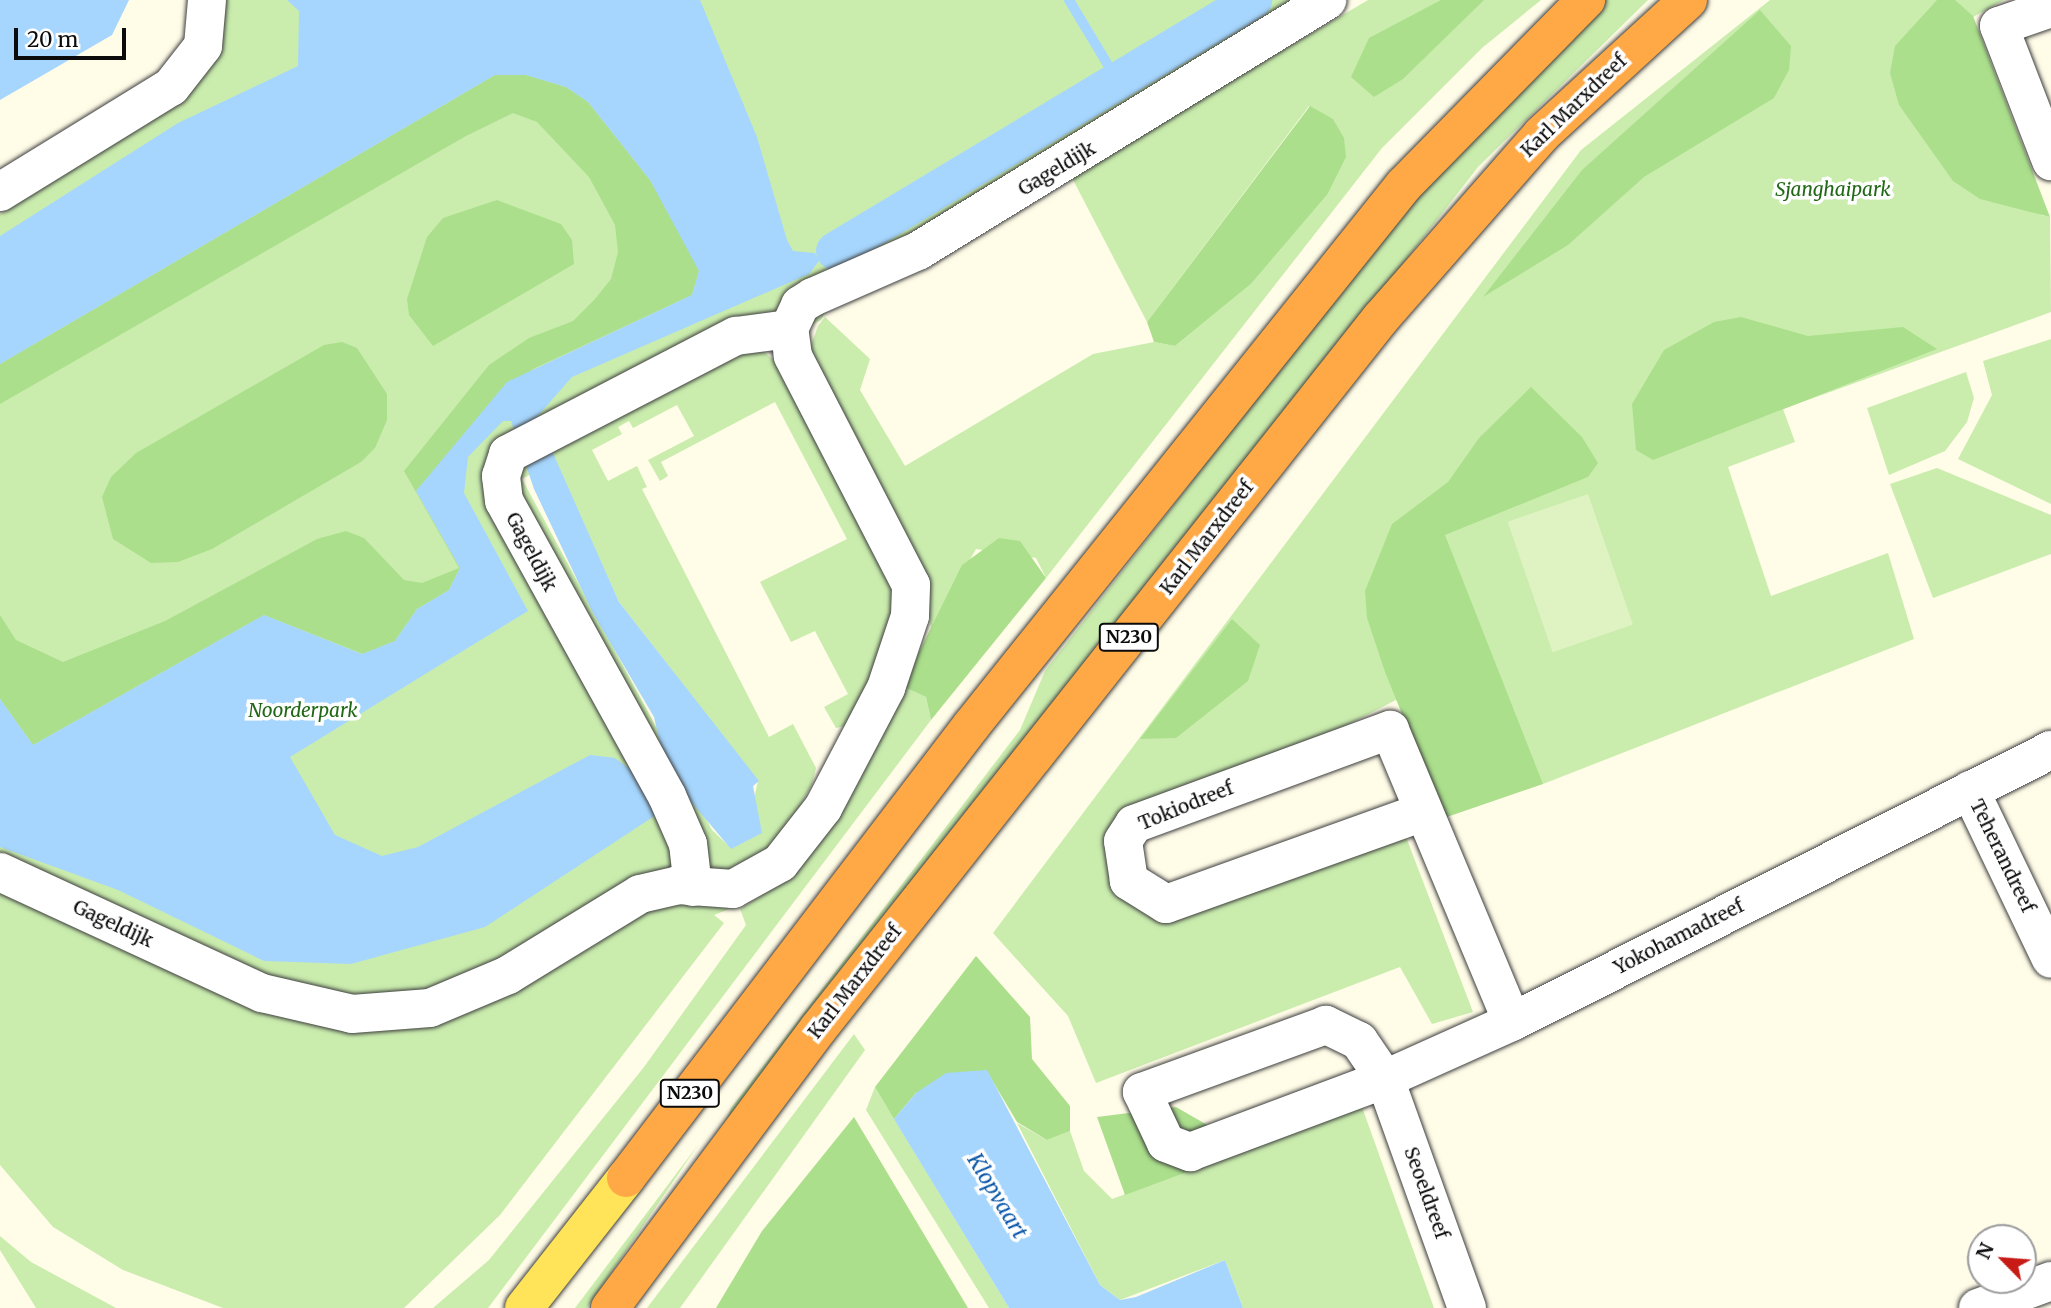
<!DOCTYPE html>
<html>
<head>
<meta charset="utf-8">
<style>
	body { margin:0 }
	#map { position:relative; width:2051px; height:1308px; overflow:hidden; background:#fffce8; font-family:Merriweather,serif }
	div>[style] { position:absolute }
	.green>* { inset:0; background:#caedae }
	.forest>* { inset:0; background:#abdf8c }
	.pitch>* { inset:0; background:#def3c1; transform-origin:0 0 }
	.water>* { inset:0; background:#a6d6fd }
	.stream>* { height:10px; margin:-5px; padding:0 5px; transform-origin:5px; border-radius:5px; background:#a6d6fd }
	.canal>* { height:38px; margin:-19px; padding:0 19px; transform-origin:19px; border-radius:19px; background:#a6d6fd }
	.roads { filter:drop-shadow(0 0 2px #3e3e3e) drop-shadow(0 0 2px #3e3e3e) }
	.minor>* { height:38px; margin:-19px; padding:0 19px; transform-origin:19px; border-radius:19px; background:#fff }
	.major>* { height:38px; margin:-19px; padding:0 19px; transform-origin:19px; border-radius:19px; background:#ffe358 }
	.highway>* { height:38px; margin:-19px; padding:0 19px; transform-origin:19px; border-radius:19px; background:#ffa946 }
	span { translate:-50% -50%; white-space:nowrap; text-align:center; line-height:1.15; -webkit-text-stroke:7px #fff; paint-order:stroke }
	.shield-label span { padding:2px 5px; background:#fff; border:2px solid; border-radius:5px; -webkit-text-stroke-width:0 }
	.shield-label { font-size:18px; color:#0b0b0b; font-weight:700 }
	.street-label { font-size:19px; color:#0b0b0b }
	.park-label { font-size:19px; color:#206815; font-style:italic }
	.water-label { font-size:21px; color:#0956a8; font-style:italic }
	.north { position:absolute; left:1967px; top:1224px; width:70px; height:70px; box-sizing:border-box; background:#fff; border:2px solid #9d9d9d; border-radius:50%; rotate:295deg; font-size:19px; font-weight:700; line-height:28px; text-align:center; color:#0b0b0b }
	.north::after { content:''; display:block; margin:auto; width:24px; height:32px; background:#c81b15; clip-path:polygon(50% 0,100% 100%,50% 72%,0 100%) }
	.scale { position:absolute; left:14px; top:28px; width:112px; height:32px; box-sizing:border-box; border:4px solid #0b0b0b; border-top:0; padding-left:9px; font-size:21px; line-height:24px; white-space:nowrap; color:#0b0b0b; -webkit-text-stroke:5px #fff; paint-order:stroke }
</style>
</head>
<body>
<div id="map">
	<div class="green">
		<div style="clip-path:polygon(evenodd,224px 0,1305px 0,839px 286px,821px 320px,763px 351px,776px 362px,895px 595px,888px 648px,845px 726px,836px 728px,824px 707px,848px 694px,815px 631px,791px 642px,760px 582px,847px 539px,775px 402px,661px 462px,668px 476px,660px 481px,648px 460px,694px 436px,677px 405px,633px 428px,629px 421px,618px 427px,622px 434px,592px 450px,608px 481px,637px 466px,647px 487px,642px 489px,769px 737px,793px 724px,816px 768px,812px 784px,750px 901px,714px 915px,724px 923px,500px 1215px,404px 1308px,223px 1308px,123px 1270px,53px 1227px,0 1165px,0 214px,179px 101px,221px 53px,224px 0,555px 461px,619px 602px,758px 781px,744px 841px,731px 848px,712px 830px,522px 479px,555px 461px)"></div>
		<div style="clip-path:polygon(1368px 0,1541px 0,1482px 48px,1382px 148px,1046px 578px,1036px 558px,976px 549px,931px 629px,923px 572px,810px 348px,818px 326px,825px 317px,870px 359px,860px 390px,905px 466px,1093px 354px,1154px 342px,1175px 346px,1251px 284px,1327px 195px,1309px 106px,1147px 322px,1071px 176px)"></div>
		<div style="clip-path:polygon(1605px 0,1648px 0,1478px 167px,716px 1149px,731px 1108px,1020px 730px,1045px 671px,1321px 315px,1426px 185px)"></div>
		<div style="clip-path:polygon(1770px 0,2004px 0,1973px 17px,2041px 215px,2050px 217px,2051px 312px,1783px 409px,1795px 442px,1728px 467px,1771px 596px,1888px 553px,1914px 639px,1543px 784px,1396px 700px,1109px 848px,1124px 896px,1406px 837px,1473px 1012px,1432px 1024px,1400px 967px,1096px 1083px,1068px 1016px,993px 933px,1581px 150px)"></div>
		<div style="clip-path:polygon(2051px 339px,2051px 504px,1958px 459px,1992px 395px,1983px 361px)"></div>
		<div style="clip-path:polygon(1966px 372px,1974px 398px,1967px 422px,1945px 451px,1889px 475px,1867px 408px)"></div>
		<div style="clip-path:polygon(1937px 468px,2051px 515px,2051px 554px,1933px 598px,1890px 484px)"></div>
		<div style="clip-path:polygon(906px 688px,926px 697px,931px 720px,488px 1308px,433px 1308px,489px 1260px,644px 1067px,746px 925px,740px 909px,781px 883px,875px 750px)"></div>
		<div style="clip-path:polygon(854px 1034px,865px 1050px,680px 1308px,647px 1308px)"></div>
		<div style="clip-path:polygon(875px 1087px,1009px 1308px,989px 1308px,866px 1110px)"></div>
		<div style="clip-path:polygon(1362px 1107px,1434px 1308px,1243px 1308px,1225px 1260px,1120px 1300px,1100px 1285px,1017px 1123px,1047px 1140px,1070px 1131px,1084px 1171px,1112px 1199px)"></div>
		<div style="clip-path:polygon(698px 1145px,587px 1308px,575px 1308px)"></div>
		<div style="clip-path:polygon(0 1236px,31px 1262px,116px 1308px,36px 1308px,0 1250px)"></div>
	</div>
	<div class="forest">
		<div style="clip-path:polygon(1441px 0,1484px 0,1403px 79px,1374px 97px,1351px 77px,1369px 38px)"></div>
		<div style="clip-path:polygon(1937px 0,1955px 0,1973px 16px,2050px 217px,1980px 199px,1953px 181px,1899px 105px,1890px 73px,1895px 46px)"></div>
		<div style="clip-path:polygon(1760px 10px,1791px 46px,1789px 70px,1774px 98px,1644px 177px,1568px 245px,1483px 297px,1582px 170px)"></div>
		<div style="clip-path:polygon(495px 75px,526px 75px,566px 87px,588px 102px,650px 180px,681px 233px,699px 271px,692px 295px,533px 369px,416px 491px,460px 568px,449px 590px,417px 609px,395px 641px,363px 654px,264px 615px,33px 745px,0 699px,0 615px,16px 640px,63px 662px,165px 621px,317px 539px,346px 531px,364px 538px,404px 580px,422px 583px,459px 568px,404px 471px,489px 365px,529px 338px,573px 321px,595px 299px,611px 279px,618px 252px,615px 225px,589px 177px,537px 122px,513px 113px,466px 136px,0 404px,0 364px)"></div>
		<div style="clip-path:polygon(1310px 106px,1333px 119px,1344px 138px,1346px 157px,1327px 195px,1251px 284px,1175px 346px,1154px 342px,1147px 322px)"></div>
		<div style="clip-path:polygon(497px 200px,561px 224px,572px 240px,574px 264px,433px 346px,409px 315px,407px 299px,427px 237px,443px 218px)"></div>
		<div style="clip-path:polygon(1741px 317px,1808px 336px,1903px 327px,1937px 349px,1653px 460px,1636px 450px,1632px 404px,1664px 350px,1714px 322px)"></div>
		<div style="clip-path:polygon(342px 342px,357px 348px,387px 394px,387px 420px,375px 448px,361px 462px,212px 549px,178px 562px,151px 563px,113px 539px,102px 497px,111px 477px,136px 453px,324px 345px)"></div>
		<div style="clip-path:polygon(1531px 387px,1582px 437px,1598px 463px,1588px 477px,1445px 535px,1543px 784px,1444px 818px,1385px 672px,1367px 618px,1365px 591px,1392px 524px,1448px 482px,1479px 438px)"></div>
		<div style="clip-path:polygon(999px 538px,1020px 541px,1046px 578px,931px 720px,926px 697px,906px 688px,919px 652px,962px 565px)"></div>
		<div style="clip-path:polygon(1232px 619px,1260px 645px,1248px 681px,1176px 738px,1140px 739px)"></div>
		<div style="clip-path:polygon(976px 956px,1030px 1017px,1032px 1059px,1070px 1106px,1070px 1131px,1047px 1140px,1017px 1122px,986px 1070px,916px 1093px,894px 1119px,875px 1087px)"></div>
		<div style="clip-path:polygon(1176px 1107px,1249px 1149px,1125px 1195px,1097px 1117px)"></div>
		<div style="clip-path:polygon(854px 1117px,968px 1308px,716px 1308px,762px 1231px)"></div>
	</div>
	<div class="pitch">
		<div style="left:1588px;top:494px;width:138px;height:85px;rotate:71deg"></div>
	</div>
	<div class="water">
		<div style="clip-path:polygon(0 0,129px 0,112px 35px,0 100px)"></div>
		<div style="clip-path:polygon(287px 0,700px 0,757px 137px,787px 240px,793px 251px,815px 253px,819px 261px,809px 274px,572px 377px,537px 417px,619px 602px,759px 781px,753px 786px,762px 833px,731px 849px,687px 797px,662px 751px,654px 717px,593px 613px,534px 489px,511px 421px,503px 421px,468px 457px,464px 493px,528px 611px,290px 757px,335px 835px,382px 856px,418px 847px,590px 755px,615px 758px,643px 779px,656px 815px,485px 927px,351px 964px,264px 961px,118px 890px,0 847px,0 699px,33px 745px,264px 615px,362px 654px,395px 641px,417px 609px,449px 590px,460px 568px,416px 491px,507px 382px,692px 295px,699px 271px,650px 180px,588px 102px,566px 87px,526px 75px,495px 75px,0 364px,0 236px,178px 123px,298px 66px,299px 11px)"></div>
		<div style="clip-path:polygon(987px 1070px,1100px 1285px,1120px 1300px,1136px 1297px,1225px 1260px,1243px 1308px,1009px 1308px,894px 1119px,916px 1093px,946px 1073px)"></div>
	</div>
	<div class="stream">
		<div style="left:1069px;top:0;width:93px;rotate:59deg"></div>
	</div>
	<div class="canal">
		<div style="left:835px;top:251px;width:488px;rotate:-31deg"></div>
	</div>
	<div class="roads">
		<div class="minor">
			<div style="left:2051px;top:8px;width:55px;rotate:160.9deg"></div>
			<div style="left:1999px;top:26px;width:145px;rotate:68.9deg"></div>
			<div style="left:0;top:192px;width:201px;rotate:-31.6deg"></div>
			<div style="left:171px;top:87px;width:52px;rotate:-52deg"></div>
			<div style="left:203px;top:46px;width:46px;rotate:-85deg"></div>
			<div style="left:1970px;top:790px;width:187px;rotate:64.4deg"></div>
			<div style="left:1423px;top:812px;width:273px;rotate:160.3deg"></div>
			<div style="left:1166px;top:904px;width:44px;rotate:-148.1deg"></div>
			<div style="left:1129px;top:881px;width:40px;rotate:-98.5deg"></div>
			<div style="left:1123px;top:841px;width:20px;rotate:-57deg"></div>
			<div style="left:1134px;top:824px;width:273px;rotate:-20.2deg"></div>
			<div style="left:1390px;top:730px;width:316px;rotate:67.3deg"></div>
			<div style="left:0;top:872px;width:289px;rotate:24.8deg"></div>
			<div style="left:262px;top:993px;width:92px;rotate:13.1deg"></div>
			<div style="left:352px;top:1014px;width:78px;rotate:-4.4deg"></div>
			<div style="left:430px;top:1008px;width:85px;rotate:-22.9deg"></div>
			<div style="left:508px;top:975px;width:155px;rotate:-31.5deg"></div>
			<div style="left:640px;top:894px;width:39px;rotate:-13deg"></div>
			<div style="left:678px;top:885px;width:55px;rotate:4.2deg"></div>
			<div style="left:733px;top:889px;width:54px;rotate:-29deg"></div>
			<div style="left:780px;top:863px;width:70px;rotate:-52deg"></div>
			<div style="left:823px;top:808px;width:136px;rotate:-62.3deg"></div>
			<div style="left:886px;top:688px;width:76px;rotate:-71.6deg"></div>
			<div style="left:910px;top:616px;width:31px;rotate:-88deg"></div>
			<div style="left:911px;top:585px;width:258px;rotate:-117.3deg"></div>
			<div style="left:793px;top:356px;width:27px;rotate:-98deg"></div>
			<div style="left:693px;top:887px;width:43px;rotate:-96.6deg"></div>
			<div style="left:688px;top:844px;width:52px;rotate:-113.6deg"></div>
			<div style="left:667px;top:796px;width:337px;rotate:-118.9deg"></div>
			<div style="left:504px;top:501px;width:25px;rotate:-97deg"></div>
			<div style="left:501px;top:476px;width:23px;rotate:-72deg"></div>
			<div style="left:508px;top:454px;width:257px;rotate:-27.4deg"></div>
			<div style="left:736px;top:336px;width:53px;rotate:-7.5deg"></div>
			<div style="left:789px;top:329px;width:26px;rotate:-65deg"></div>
			<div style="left:800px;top:305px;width:15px;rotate:-32deg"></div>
			<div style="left:813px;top:297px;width:115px;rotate:-23.7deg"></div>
			<div style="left:918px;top:251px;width:480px;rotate:-31.5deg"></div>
			<div style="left:1467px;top:1308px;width:243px;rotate:-109.7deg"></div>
			<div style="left:1385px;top:1079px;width:46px;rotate:-124.4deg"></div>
			<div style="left:1359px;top:1041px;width:37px;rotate:-154deg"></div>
			<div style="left:1326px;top:1025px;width:196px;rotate:160deg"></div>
			<div style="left:1142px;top:1092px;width:56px;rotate:64.8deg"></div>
			<div style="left:1166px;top:1143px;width:26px;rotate:21deg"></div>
			<div style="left:1190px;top:1152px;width:208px;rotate:-20.5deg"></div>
			<div style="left:1385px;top:1079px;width:139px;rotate:-24.2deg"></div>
			<div style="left:1512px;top:1022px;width:604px;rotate:-26.78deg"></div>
			<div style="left:1978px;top:1308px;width:78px;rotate:-20.3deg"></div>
		</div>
		<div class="major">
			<div style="left:524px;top:1308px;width:165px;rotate:-51.9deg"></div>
		</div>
		<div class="highway">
			<div style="left:626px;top:1178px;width:569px;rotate:-52.65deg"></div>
			<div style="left:971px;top:726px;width:693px;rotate:-51.33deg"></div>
			<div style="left:1404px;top:185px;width:260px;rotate:-45.5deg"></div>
			<div style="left:610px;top:1308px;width:348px;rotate:-53.3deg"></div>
			<div style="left:818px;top:1029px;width:907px;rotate:-51.63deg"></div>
			<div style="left:1381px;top:318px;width:244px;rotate:-48.8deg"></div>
			<div style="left:1542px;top:134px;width:198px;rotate:-42.5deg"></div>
		</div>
	</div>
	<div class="shield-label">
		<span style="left:1129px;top:637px">N230</span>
		<span style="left:690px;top:1093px">N230</span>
	</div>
	<div class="street-label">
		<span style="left:1574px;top:106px;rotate:-44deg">Karl Marxdreef</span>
		<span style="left:1057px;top:169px;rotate:-31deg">Gageldijk</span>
		<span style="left:1207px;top:538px;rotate:-52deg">Karl Marxdreef</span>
		<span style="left:531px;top:552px;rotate:62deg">Gageldijk</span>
		<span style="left:1186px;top:806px;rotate:-22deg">Tokiodreef</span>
		<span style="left:2002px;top:856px;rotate:64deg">Teherandreef</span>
		<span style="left:113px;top:924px;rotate:25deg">Gageldijk</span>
		<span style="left:1679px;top:937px;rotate:-27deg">Yokohamadreef</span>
		<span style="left:855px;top:982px;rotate:-52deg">Karl Marxdreef</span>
		<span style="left:1426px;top:1193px;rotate:70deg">Seoeldreef</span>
	</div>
	<div class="park-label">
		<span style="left:1833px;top:190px">Sjanghaipark</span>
		<span style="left:303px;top:711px">Noorderpark</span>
	</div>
	<div class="water-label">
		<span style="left:997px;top:1196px;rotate:59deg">Klopvaart</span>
	</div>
	<div class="north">N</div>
	<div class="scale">20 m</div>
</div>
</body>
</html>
